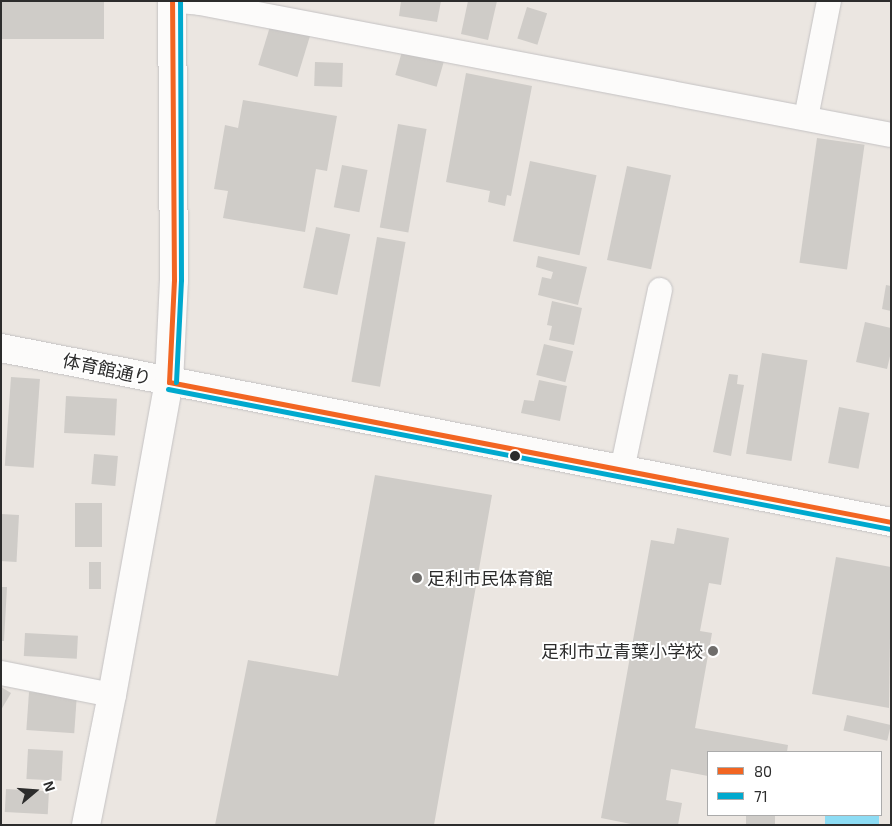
<!DOCTYPE html>
<html>
<head>
<meta charset="utf-8">
<style>
	body { margin:0 }
	#map { position:relative; width:892px; height:826px; overflow:hidden; background:#ebe6e1; font-family:"Exo 2","Noto Sans JP",sans-serif }
	div>[style] { position:absolute }
	.water>* { inset:0; background:#8ddcf4; transform-origin:0 0 }
	.building>* { inset:0; background:#cfccc8; transform-origin:0 0 }
	.roads { filter:drop-shadow(0 0 1px #c4c2c3) drop-shadow(0 0 1px #c4c2c3) }
	.minor>* { height:24px; margin:-12px; padding:0 12px; transform-origin:12px; border-radius:12px; background:#fcfbfa }
	.tertiary>* { height:28px; margin:-14px; padding:0 14px; transform-origin:14px; border-radius:14px; background:#fcfbfa }
	.bus-1>* { height:5px; margin:-2.5px; padding:0 2.5px; transform-origin:2.5px; border-radius:2.5px; background:#f26522 }
	.bus-2>* { height:5px; margin:-2.5px; padding:0 2.5px; transform-origin:2.5px; border-radius:2.5px; background:#00a9ce }
	.dots>* { width:14px; height:14px; translate:-50% -50%; box-sizing:border-box; border:2px solid #fff; border-radius:50% }
	span { translate:-50% -50%; white-space:nowrap; text-align:center; line-height:1.15; -webkit-text-stroke:4px #fff; paint-order:stroke }
	.street-label { font-size:18px; color:#2c2c2c }
	.poi-label { font-size:18px; color:#2c2c2c }
	.left { translate:0 -50%; text-align:left }
	.right { translate:-100% -50%; text-align:right }
	.frame { position:absolute; inset:0; border:2px solid #2c2c2c; pointer-events:none }
	.legend { position:absolute; left:707px; top:751px; width:175px; height:65px; box-sizing:border-box; background:#fff; border:1px solid #ababab; margin:0; padding:6px 9px; list-style:none; font-size:15px; color:#2c2c2c }
	.legend li { display:flex; align-items:center; gap:10px; height:25px }
	.legend b { width:25px; border:1px solid #ababab }
	.north { position:absolute; left:10px; top:766px; width:50px; height:50px; -webkit-text-stroke:4px #fff; paint-order:stroke; rotate:72deg; font-size:14px; font-weight:700; line-height:20px; text-align:center; color:#2c2c2c }
	.north::after { content:''; display:block; margin:auto; width:18px; height:22px; background:#2c2c2c; clip-path:polygon(50% 0,100% 100%,50% 72%,0 100%) }
</style>
</head>
<body>
<div id="map">
	<div class="water">
		<div style="left:825px;top:815px;width:54px;height:10px"></div>
	</div>
	<div class="building">
		<div style="left:1px;top:1px;width:103px;height:38px"></div>
		<div style="clip-path:polygon(401px 1px,441px 1px,437px 22px,399px 16px)"></div>
		<div style="clip-path:polygon(468px 1px,497px 1px,488px 40px,461px 34px)"></div>
		<div style="left:527px;top:7px;width:21px;height:33px;rotate:17deg"></div>
		<div style="left:272px;top:20px;width:41px;height:47px;rotate:17deg"></div>
		<div style="left:403px;top:48px;width:43px;height:28px;rotate:16deg"></div>
		<div style="left:315px;top:62px;width:28px;height:24px;rotate:2deg"></div>
		<div style="clip-path:polygon(466px 73px,532px 86px,511px 196px,507px 195px,505px 206px,488px 202px,490px 191px,446px 182px)"></div>
		<div style="clip-path:polygon(243px 100px,337px 116px,327px 171px,316px 169px,305px 232px,223px 218px,228px 191px,214px 189px,225px 125px,238px 128px)"></div>
		<div style="left:398px;top:124px;width:29px;height:105px;rotate:10deg"></div>
		<div style="left:817px;top:138px;width:48px;height:126px;rotate:8deg"></div>
		<div style="left:530px;top:161px;width:68px;height:82px;rotate:12deg"></div>
		<div style="left:342px;top:165px;width:26px;height:43px;rotate:11deg"></div>
		<div style="left:627px;top:166px;width:45px;height:96px;rotate:12deg"></div>
		<div style="left:316px;top:227px;width:35px;height:62px;rotate:12deg"></div>
		<div style="left:377px;top:237px;width:29px;height:147px;rotate:10deg"></div>
		<div style="clip-path:polygon(538px 256px,587px 267px,578px 305px,538px 295px,542px 277px,551px 279px,553px 272px,536px 267px)"></div>
		<div style="clip-path:polygon(886px 285px,891px 286px,891px 311px,882px 309px)"></div>
		<div style="clip-path:polygon(552px 301px,582px 308px,574px 345px,549px 340px,552px 326px,547px 325px)"></div>
		<div style="clip-path:polygon(865px 322px,891px 328px,891px 352px,887px 369px,856px 362px)"></div>
		<div style="left:544px;top:344px;width:30px;height:32px;rotate:14deg"></div>
		<div style="left:762px;top:353px;width:46px;height:102px;rotate:9deg"></div>
		<div style="clip-path:polygon(729px 374px,738px 375px,737px 384px,744px 385px,731px 456px,713px 452px)"></div>
		<div style="left:11px;top:377px;width:29px;height:89px;rotate:4deg"></div>
		<div style="clip-path:polygon(539px 380px,567px 386px,560px 421px,521px 413px,524px 400px,534px 401px)"></div>
		<div style="left:66px;top:396px;width:51px;height:37px;rotate:3deg"></div>
		<div style="left:839px;top:407px;width:31px;height:57px;rotate:11deg"></div>
		<div style="left:94px;top:454px;width:24px;height:30px;rotate:5deg"></div>
		<div style="clip-path:polygon(375px 475px,492px 495px,434px 825px,215px 825px,248px 660px,338px 676px)"></div>
		<div style="left:75px;top:503px;width:27px;height:44px"></div>
		<div style="left:1px;top:514px;width:18px;height:47px;rotate:3deg"></div>
		<div style="clip-path:polygon(677px 528px,729px 538px,721px 585px,709px 583px,700px 631px,712px 633px,695px 728px,788px 745px,787px 752px,708px 752px,708px 776px,671px 769px,666px 800px,682px 803px,678px 825px,636px 825px,601px 818px,651px 540px,674px 544px)"></div>
		<div style="clip-path:polygon(836px 557px,891px 567px,889px 708px,812px 694px)"></div>
		<div style="left:89px;top:562px;width:12px;height:27px"></div>
		<div style="clip-path:polygon(1px 587px,7px 587px,4px 641px,1px 641px)"></div>
		<div style="left:25px;top:633px;width:53px;height:23px;rotate:3deg"></div>
		<div style="clip-path:polygon(1px 687px,11px 693px,1px 710px)"></div>
		<div style="left:29px;top:692px;width:48px;height:38px;rotate:4deg"></div>
		<div style="left:847px;top:715px;width:45px;height:16px;rotate:13deg"></div>
		<div style="left:28px;top:749px;width:35px;height:30px;rotate:3deg"></div>
		<div style="left:6px;top:789px;width:43px;height:23px;rotate:3deg"></div>
		<div style="left:746px;top:815px;width:29px;height:10px"></div>
	</div>
	<div class="roads">
		<div class="minor">
			<div style="left:179px;top:1px;width:21px;rotate:5deg"></div>
			<div style="left:200px;top:3px;width:703px;rotate:10.81deg"></div>
			<div style="left:806px;top:118px;width:119px;rotate:-78.9deg"></div>
			<div style="left:622px;top:470px;width:184px;rotate:-78.1deg"></div>
			<div style="left:1px;top:673px;width:113px;rotate:11.2deg"></div>
		</div>
		<div class="tertiary">
			<div style="left:1px;top:348px;width:907px;rotate:11.06deg"></div>
			<div style="left:86px;top:825px;width:133px;rotate:-78.7deg"></div>
			<div style="left:112px;top:695px;width:318px;rotate:-79.7deg"></div>
			<div style="left:169px;top:382px;width:102px;rotate:-87.2deg"></div>
			<div style="left:174px;top:280px;width:279px;rotate:-90.4deg"></div>
		</div>
	</div>
	<div class="bus-1">
		<div style="left:169px;top:382px;width:735px;rotate:10.97deg"></div>
		<div style="left:169px;top:382px;width:102px;rotate:-87.2deg"></div>
		<div style="left:174px;top:280px;width:279px;rotate:-90.4deg"></div>
	</div>
	<div class="bus-2">
		<div style="left:176px;top:382px;width:102px;rotate:-87.2deg"></div>
		<div style="left:181px;top:280px;width:279px;rotate:-90.2deg"></div>
		<div style="left:168px;top:389px;width:735px;rotate:10.97deg"></div>
	</div>
	<div class="dots">
		<div style="left:515px;top:456px;background:#2c2c2c"></div>
		<div style="left:417px;top:578px;background:#6f6d6b"></div>
		<div style="left:713px;top:651px;background:#6f6d6b"></div>
	</div>
	<div class="street-label">
		<span style="left:107px;top:369px;rotate:12deg">体育館通り</span>
	</div>
	<div class="poi-label">
		<span class="left" style="left:427px;top:578px">足利市民体育館</span>
		<span class="right" style="left:703px;top:651px">足利市立青葉小学校</span>
	</div>
	<div class="frame"></div>
	<ul class="legend">
	<li><b style="height:6px;background:#f26522"></b>80</li>
	<li><b style="height:6px;background:#00a9ce"></b>71</li>
	</ul>
	<div class="north">N</div>
</div>
</body>
</html>
